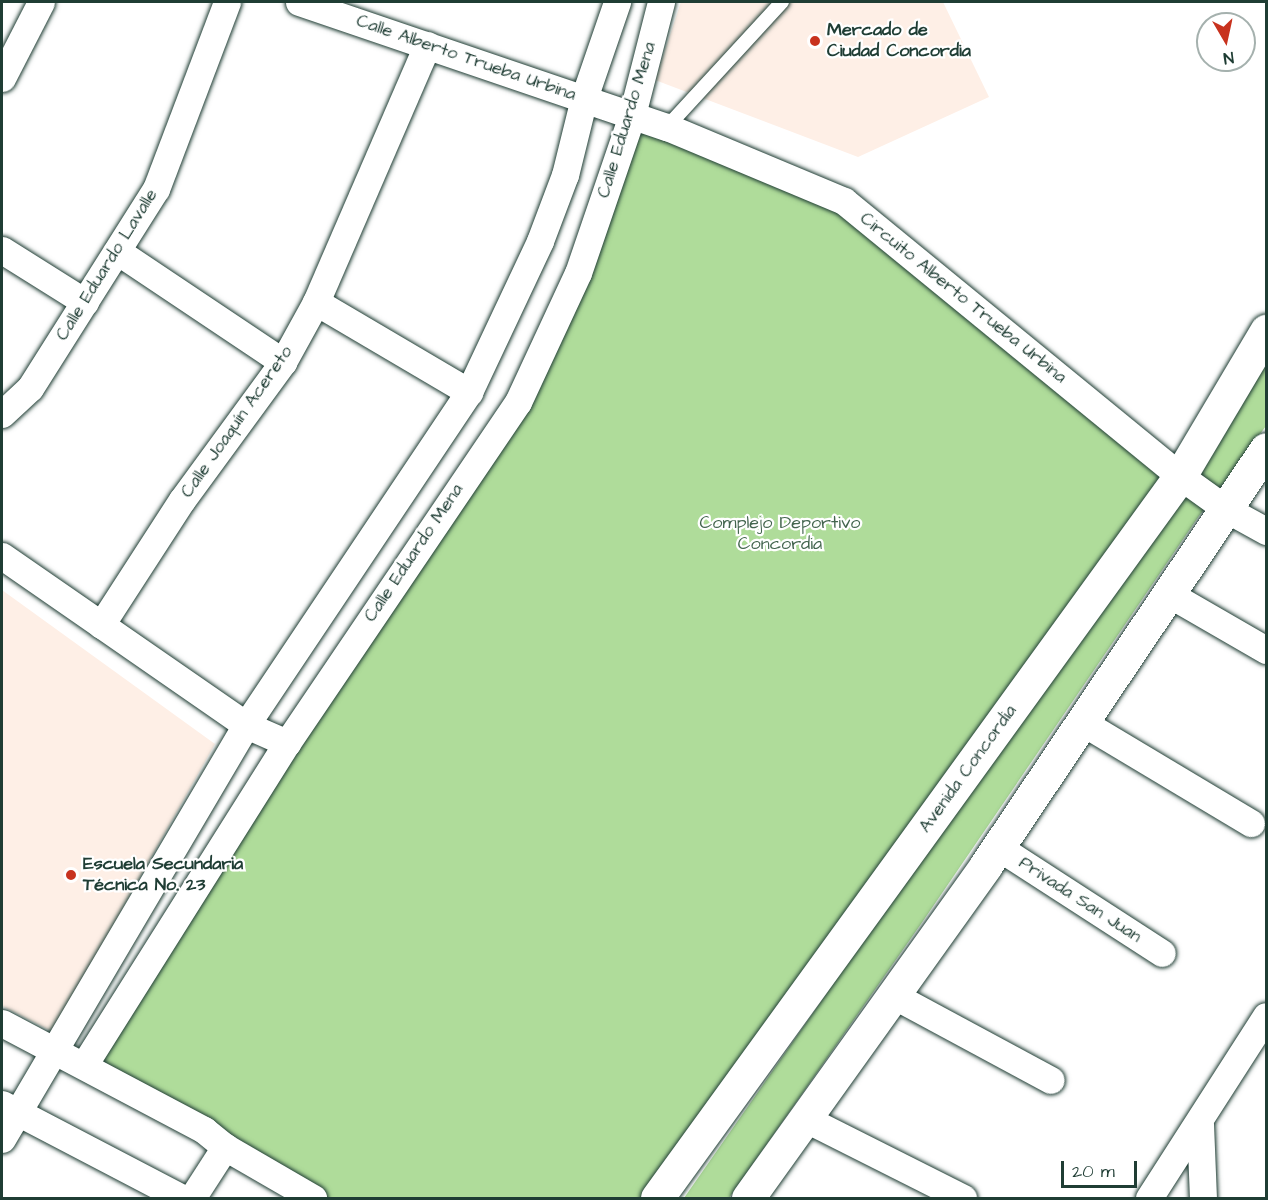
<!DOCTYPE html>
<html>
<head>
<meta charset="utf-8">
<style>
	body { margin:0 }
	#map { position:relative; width:1268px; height:1200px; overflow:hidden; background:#fff; font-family:"Architects Daughter",sans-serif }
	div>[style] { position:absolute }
	.built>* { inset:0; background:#feefe6 }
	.green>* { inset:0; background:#afdc9a }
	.roads { filter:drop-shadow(0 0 2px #1f3d34) drop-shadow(0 0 2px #1f3d34) }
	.service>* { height:14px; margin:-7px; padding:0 7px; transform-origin:7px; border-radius:7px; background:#fff }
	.minor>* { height:27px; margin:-13.5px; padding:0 13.5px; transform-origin:13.5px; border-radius:13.5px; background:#fff }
	.secondary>* { height:33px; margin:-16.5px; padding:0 16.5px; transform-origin:16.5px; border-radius:16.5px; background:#fff }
	.dots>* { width:16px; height:16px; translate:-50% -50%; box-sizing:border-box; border:3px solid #fff; border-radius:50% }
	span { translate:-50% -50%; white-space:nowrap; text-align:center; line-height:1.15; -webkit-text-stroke:4.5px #fff; paint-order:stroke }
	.poi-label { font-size:18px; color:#1f3d34; font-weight:700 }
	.left { translate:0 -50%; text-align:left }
	.street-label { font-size:18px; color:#1f3d34 }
	.park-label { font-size:18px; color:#43654e }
	.frame { position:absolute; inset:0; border:3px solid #1f3d34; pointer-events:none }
	.north { position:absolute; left:1196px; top:12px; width:60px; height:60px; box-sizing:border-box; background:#fff; border:2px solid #a5b1ae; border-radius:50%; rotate:171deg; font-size:16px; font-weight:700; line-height:24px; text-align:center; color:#1f3d34 }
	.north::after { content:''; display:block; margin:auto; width:21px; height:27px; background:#c8321e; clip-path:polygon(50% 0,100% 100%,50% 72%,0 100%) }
	.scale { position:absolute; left:1061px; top:1161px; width:76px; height:27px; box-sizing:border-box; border:3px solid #1f3d34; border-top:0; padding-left:8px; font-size:18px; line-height:21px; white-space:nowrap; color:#1f3d34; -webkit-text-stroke:4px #fff; paint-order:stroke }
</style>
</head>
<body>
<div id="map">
	<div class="built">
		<div style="clip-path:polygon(681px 2px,943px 2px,989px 97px,858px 157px,655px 80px)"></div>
		<div style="clip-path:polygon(2px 590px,215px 744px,53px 1032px,2px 1006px)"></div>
	</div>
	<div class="green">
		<div style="clip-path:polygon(632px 115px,844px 201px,1180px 476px,671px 1198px,313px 1198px,84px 1065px,518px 402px)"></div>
		<div style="clip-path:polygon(1266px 363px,1266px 426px,1199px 516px,921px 924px,729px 1198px,684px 1198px)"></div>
	</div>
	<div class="roads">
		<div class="service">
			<div style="left:667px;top:127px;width:170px;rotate:-47.4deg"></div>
		</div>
		<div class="minor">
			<div style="left:299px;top:2px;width:389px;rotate:18.8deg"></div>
			<div style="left:667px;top:127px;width:192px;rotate:22.7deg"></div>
			<div style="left:844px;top:201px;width:434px;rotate:39.3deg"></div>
			<div style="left:1180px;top:476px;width:57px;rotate:35.7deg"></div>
			<div style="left:1226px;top:509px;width:46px;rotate:28.8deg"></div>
			<div style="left:2px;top:78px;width:85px;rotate:-62.8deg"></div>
			<div style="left:2px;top:250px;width:98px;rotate:32.1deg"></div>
			<div style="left:117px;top:251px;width:200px;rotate:33.8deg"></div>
			<div style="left:316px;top:302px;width:178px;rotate:30.5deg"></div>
			<div style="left:2px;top:414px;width:38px;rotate:-43deg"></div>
			<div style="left:30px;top:388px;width:236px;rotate:-57.7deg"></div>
			<div style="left:156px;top:189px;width:200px;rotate:-69.2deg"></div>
			<div style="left:2px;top:556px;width:297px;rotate:34.7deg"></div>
			<div style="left:246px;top:725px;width:45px;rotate:23.7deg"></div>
			<div style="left:1169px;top:594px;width:112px;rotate:30deg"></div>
			<div style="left:101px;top:625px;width:149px;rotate:-57.1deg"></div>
			<div style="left:182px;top:500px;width:171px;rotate:-53.8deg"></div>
			<div style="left:283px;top:362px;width:68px;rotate:-61.2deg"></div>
			<div style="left:316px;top:302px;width:280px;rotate:-66.6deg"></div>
			<div style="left:1082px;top:722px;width:197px;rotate:30.9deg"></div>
			<div style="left:998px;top:847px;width:195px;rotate:32.9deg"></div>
			<div style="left:893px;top:995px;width:179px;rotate:28.3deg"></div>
			<div style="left:2px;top:1023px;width:229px;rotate:27.9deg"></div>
			<div style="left:204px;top:1130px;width:27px;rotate:39deg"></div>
			<div style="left:225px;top:1147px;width:102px;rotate:30.1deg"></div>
			<div style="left:84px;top:1065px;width:381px;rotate:-57.8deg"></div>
			<div style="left:287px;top:743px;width:412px;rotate:-55.9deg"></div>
			<div style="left:518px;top:402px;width:142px;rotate:-65.1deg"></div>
			<div style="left:578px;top:273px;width:167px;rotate:-71.1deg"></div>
			<div style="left:632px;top:115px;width:117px;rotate:-75.6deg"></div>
			<div style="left:2px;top:1104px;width:203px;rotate:27.6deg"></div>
			<div style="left:806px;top:1119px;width:176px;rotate:26.7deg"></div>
			<div style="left:1200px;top:1124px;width:74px;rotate:87.7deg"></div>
			<div style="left:2px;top:1139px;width:481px;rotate:-59.5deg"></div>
			<div style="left:246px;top:725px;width:401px;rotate:-56.2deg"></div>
			<div style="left:469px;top:392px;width:167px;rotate:-64.8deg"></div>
			<div style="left:540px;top:241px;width:71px;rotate:-69.3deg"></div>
			<div style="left:565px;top:175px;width:79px;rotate:-76.1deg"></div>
			<div style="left:584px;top:98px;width:102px;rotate:-71deg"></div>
			<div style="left:192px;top:1198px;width:61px;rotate:-57.1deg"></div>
			<div style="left:1149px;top:1198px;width:216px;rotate:-57.3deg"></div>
		</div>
		<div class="secondary">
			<div style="left:657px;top:1198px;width:892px;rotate:-54.08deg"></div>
			<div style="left:1180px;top:476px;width:169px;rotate:-59.3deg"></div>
			<div style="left:748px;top:1198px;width:409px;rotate:-54.4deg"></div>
			<div style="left:986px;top:865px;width:501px;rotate:-56.06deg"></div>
		</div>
	</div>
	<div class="dots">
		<div style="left:815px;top:41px;background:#c8321e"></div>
		<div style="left:71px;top:875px;background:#c8321e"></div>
	</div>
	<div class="poi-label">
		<span class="left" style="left:827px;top:41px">Mercado de<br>Ciudad Concordia</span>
		<span class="left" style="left:83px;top:875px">Escuela Secundaria<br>Técnica No. 23</span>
	</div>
	<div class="street-label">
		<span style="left:466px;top:58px;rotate:19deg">Calle Alberto Trueba Urbina</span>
		<span style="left:627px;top:120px;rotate:-73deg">Calle Eduardo Mena</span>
		<span style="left:107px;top:265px;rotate:-58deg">Calle Eduardo Lavalle</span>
		<span style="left:963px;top:298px;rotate:39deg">Circuito Alberto Trueba Urbina</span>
		<span style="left:237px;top:422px;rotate:-55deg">Calle Joaquín Acereto</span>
		<span style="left:414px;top:553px;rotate:-56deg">Calle Eduardo Mena</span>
		<span style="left:968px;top:769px;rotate:-54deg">Avenida Concordia</span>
		<span style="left:1080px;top:900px;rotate:33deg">Privada San Juan</span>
	</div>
	<div class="park-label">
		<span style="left:780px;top:534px">Complejo Deportivo<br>Concordia</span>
	</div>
	<div class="frame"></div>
	<div class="north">N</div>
	<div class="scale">20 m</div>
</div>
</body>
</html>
